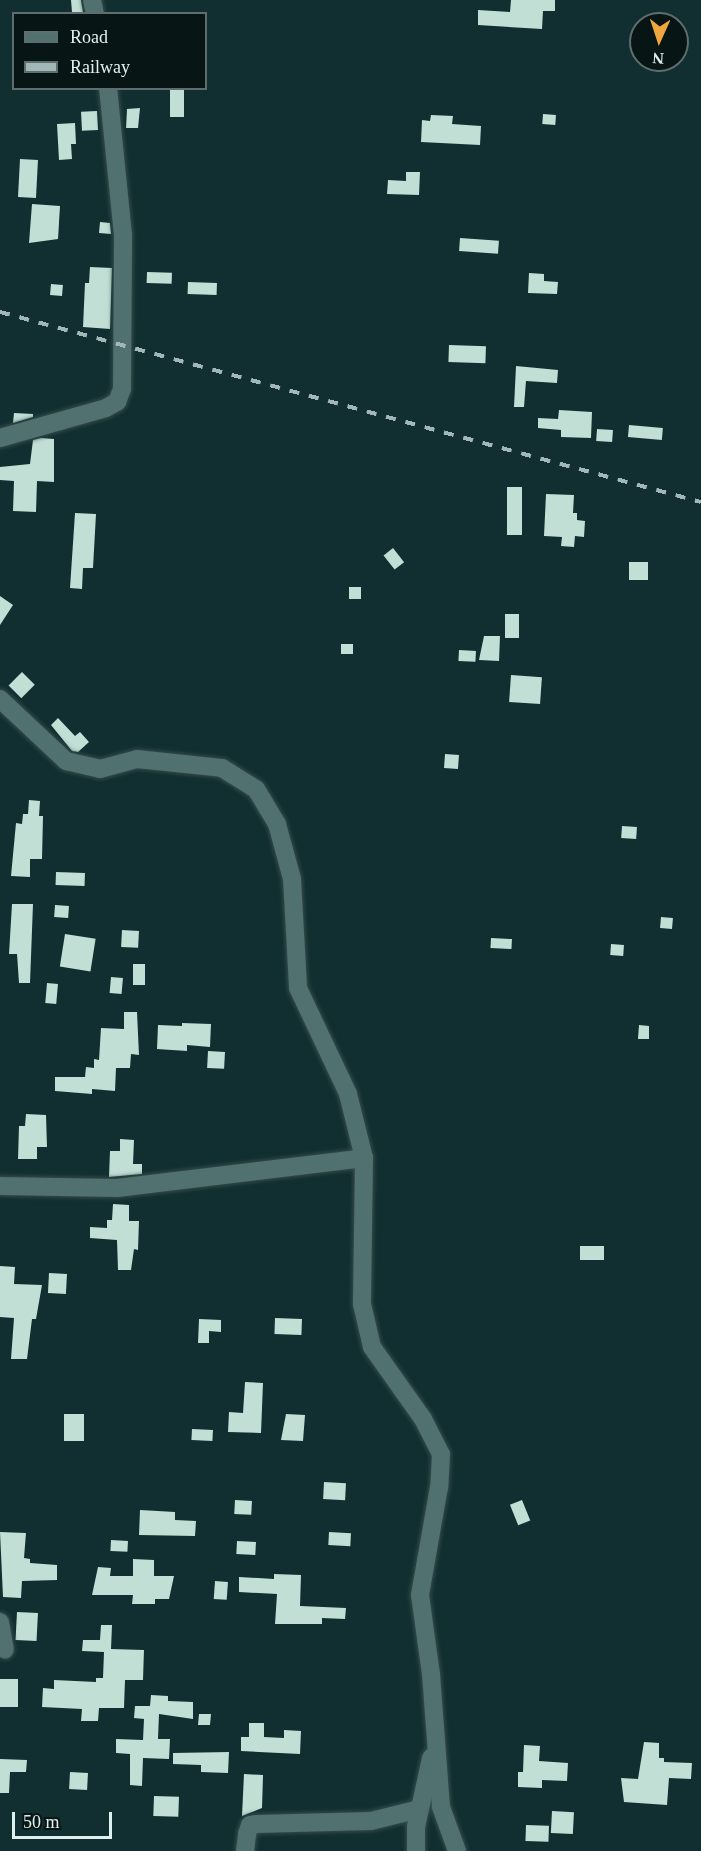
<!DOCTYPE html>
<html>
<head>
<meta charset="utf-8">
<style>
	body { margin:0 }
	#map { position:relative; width:701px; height:1851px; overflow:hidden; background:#112f30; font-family:"Times New Roman",serif }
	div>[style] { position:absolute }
	.building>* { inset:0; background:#c1dfd5; transform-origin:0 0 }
	.roads { filter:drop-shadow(0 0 2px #364b4c) drop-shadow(0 0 2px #364b4c) }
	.minor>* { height:18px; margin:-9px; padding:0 9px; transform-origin:9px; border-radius:9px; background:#517070 }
	.rail>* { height:4px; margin-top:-2px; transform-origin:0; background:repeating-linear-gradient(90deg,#a2b7b7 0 10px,transparent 0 20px) }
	span { translate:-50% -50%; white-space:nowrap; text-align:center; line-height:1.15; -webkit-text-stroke:6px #081515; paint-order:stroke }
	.legend { position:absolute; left:12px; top:12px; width:195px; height:78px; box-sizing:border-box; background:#081515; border:2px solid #5e6d6d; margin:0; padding:8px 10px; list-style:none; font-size:18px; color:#dff0f0 }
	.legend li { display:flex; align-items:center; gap:12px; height:30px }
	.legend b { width:30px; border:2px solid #5e6d6d }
	.north { position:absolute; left:629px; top:12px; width:60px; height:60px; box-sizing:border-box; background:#081515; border:2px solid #5e6d6d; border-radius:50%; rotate:183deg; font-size:16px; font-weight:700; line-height:24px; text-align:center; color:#dff0f0 }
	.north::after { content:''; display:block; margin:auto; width:21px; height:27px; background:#efa73d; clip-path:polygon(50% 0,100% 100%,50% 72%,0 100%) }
	.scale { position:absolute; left:12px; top:1812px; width:100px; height:27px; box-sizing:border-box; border:3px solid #dff0f0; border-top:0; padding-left:8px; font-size:18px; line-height:21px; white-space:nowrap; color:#dff0f0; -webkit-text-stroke:4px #081515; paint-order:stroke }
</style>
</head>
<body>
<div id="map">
	<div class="building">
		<div style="clip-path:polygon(71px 0,81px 0,83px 12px,72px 12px)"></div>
		<div style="clip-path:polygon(511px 0,555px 0,555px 11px,543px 11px,542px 29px,478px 25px,478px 10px,510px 12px)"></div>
		<div style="left:170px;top:88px;width:14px;height:29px"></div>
		<div style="clip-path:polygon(140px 108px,138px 128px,126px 128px,127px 109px)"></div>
		<div style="left:97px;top:111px;width:19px;height:16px;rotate:87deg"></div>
		<div style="left:543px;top:114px;width:13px;height:10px;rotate:4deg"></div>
		<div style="clip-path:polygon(431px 115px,453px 116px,452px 124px,481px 126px,480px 145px,421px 142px,422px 120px,430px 121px)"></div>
		<div style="clip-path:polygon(75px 123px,76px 144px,71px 144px,72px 159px,59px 160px,57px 124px)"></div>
		<div style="left:20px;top:159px;width:18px;height:38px;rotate:3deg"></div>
		<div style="clip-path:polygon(406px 172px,420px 172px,419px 195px,387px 194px,388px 180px,406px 181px)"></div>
		<div style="clip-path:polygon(32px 204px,60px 206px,58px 239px,29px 243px)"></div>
		<div style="clip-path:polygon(100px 222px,110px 223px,111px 234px,99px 233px)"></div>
		<div style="left:460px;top:238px;width:39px;height:13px;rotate:4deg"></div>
		<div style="clip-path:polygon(90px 267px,112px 268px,110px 329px,83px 327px,85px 283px,89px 283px)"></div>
		<div style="left:147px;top:272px;width:25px;height:11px;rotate:2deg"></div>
		<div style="clip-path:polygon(529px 273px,544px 274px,544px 281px,558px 282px,557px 294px,528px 293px)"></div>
		<div style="left:188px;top:282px;width:29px;height:12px;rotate:2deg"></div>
		<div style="left:51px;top:284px;width:12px;height:11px;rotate:5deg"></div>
		<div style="left:449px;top:345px;width:37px;height:17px;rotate:2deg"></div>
		<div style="clip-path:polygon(516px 366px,558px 370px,557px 383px,526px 381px,524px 407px,514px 407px)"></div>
		<div style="clip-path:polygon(559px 410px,592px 412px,591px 438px,561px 437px,561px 430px,538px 428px,538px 418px,558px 419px)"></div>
		<div style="clip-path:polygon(14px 413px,33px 414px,33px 417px,13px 423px)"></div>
		<div style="left:629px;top:425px;width:34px;height:12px;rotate:5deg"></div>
		<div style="left:597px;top:429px;width:16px;height:12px;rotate:4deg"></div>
		<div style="clip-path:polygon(41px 438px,54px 439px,54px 482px,37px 481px,36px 512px,13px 511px,14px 481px,0 480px,0 467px,30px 464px,33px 440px)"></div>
		<div style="left:507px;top:487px;width:15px;height:48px"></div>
		<div style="clip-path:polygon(546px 494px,574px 495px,573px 513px,577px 513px,577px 520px,585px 521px,584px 537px,575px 536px,574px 547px,561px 546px,562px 537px,544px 536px)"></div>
		<div style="clip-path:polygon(75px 513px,96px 514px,93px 568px,83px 568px,82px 589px,70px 588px)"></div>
		<div style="left:393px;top:548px;width:18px;height:12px;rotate:52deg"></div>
		<div style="left:629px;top:562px;width:19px;height:18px"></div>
		<div style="left:349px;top:587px;width:12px;height:12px"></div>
		<div style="clip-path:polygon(0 596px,13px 605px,0 625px)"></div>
		<div style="left:505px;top:614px;width:14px;height:24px"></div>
		<div style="clip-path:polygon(484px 636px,500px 636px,499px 661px,479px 660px)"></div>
		<div style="left:341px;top:644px;width:12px;height:10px"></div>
		<div style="left:459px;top:650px;width:17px;height:11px;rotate:3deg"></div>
		<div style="left:22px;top:672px;width:18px;height:19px;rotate:45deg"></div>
		<div style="left:511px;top:675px;width:31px;height:27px;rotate:4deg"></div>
		<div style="clip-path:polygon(58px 718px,75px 736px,80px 732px,89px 742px,78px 752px,72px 751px,51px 725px)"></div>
		<div style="left:445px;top:754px;width:14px;height:14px;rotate:4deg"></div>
		<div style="clip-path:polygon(29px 800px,40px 801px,39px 816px,43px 816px,42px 859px,30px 859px,30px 877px,11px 876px,16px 823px,22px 824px,23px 814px,28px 814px)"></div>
		<div style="left:622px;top:826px;width:15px;height:12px;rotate:4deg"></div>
		<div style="left:56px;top:872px;width:29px;height:13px;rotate:2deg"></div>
		<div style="clip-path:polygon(12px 904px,33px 904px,30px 983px,19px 983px,17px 954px,9px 954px)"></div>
		<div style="left:55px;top:905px;width:14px;height:12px;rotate:4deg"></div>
		<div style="left:661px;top:917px;width:12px;height:11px;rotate:5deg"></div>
		<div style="left:122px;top:930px;width:17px;height:17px;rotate:3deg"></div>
		<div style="left:65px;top:934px;width:31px;height:33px;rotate:9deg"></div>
		<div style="left:491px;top:938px;width:21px;height:10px;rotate:3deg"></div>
		<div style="left:611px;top:944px;width:13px;height:11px;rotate:4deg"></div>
		<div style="left:133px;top:964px;width:12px;height:21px"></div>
		<div style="left:111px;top:977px;width:12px;height:16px;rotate:5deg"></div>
		<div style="left:47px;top:983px;width:11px;height:20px;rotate:5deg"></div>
		<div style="clip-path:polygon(124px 1012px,137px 1012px,139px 1055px,131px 1054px,130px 1068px,116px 1068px,115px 1091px,92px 1089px,92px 1094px,55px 1091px,55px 1077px,85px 1077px,86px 1067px,94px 1068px,94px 1059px,99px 1060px,101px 1028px,124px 1029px)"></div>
		<div style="clip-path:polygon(182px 1023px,211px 1024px,210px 1047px,187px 1045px,187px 1051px,157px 1049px,158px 1025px,182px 1026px)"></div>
		<div style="clip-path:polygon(639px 1025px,649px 1026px,649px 1039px,638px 1039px)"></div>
		<div style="left:208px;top:1051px;width:17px;height:17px;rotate:3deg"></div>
		<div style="clip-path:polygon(26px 1114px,46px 1115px,47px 1147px,37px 1147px,37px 1159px,18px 1159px,19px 1126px,25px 1126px)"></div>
		<div style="clip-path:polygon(120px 1139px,134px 1140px,133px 1164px,142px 1164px,142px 1174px,109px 1177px,110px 1151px,120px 1151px)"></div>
		<div style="clip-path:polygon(113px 1204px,129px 1205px,129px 1221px,139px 1221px,138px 1250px,134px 1249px,131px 1270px,118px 1270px,117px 1240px,90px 1238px,90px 1227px,107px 1228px,107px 1220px,112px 1220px)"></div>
		<div style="left:580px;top:1246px;width:24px;height:14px"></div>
		<div style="clip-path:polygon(0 1266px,15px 1267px,14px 1284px,42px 1285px,36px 1319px,32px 1319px,27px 1359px,11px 1359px,14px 1318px,0 1317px)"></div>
		<div style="left:49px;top:1273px;width:18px;height:20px;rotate:3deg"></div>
		<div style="left:275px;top:1318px;width:27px;height:16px;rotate:2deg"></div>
		<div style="clip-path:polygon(199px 1319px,221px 1320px,221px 1332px,209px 1331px,209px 1343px,198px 1343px)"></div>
		<div style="clip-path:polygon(245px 1382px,263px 1383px,261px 1433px,228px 1432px,229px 1412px,243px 1413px)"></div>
		<div style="left:64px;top:1414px;width:20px;height:27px"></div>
		<div style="clip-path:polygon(286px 1414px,305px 1415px,303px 1441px,281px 1440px)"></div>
		<div style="left:192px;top:1429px;width:21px;height:11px;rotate:3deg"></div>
		<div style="left:324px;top:1482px;width:22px;height:17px;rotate:3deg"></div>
		<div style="left:235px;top:1500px;width:17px;height:14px;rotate:3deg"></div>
		<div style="left:522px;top:1500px;width:22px;height:13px;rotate:68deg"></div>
		<div style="clip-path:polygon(140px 1510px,175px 1512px,175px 1520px,196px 1521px,195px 1536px,139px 1535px)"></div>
		<div style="clip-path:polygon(0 1532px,26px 1533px,24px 1558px,30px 1559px,30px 1563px,57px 1565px,57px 1580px,22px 1581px,21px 1598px,3px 1597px)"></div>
		<div style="left:329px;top:1532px;width:22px;height:13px;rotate:3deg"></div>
		<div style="left:111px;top:1540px;width:17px;height:11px;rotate:3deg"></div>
		<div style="left:237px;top:1541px;width:19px;height:13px;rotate:3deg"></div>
		<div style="clip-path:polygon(133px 1559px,154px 1560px,154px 1576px,174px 1576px,169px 1599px,155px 1599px,155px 1604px,132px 1604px,133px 1595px,92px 1595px,98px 1567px,111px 1568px,110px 1576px,133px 1576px)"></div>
		<div style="clip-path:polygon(274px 1574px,301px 1575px,300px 1606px,346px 1608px,345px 1619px,322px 1618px,322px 1624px,275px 1624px,277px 1594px,239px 1592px,239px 1577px,274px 1579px)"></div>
		<div style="left:215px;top:1581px;width:13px;height:18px;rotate:4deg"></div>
		<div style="left:17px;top:1612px;width:21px;height:28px;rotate:3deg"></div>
		<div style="clip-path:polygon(101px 1625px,112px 1625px,111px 1649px,144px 1650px,143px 1680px,125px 1680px,124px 1708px,99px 1708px,98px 1721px,81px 1721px,82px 1709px,42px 1707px,43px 1688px,54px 1689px,54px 1680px,96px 1682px,96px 1678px,103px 1678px,104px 1652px,82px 1651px,83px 1640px,100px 1640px)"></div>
		<div style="left:0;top:1679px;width:18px;height:28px"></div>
		<div style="clip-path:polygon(151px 1695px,168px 1696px,168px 1701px,193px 1702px,193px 1719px,159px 1714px,158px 1739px,170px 1739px,169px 1759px,143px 1758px,142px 1786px,130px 1785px,130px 1754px,116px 1753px,116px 1739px,143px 1740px,144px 1719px,134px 1718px,135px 1706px,150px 1706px)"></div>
		<div style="clip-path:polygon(199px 1714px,211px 1714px,210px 1725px,198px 1725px)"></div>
		<div style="clip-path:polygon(249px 1723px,264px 1723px,264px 1737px,284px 1738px,284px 1730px,301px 1731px,300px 1754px,241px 1751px,241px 1737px,249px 1737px)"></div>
		<div style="clip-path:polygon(644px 1742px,659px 1743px,659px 1758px,664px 1758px,664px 1762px,692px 1763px,691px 1779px,669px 1778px,667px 1805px,624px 1802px,621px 1778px,638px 1779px)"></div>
		<div style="clip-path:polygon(524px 1745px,540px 1746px,539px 1761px,568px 1763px,567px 1781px,542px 1780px,542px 1788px,518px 1787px,518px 1772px,523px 1772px)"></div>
		<div style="clip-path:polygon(229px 1752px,228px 1773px,201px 1772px,201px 1765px,173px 1764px,173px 1753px)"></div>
		<div style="clip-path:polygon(0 1759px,27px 1760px,26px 1772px,10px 1772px,9px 1793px,0 1793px)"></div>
		<div style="left:70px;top:1772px;width:18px;height:17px;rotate:3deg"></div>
		<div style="clip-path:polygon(244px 1774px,263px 1775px,262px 1808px,242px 1816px)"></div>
		<div style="left:154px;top:1796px;width:25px;height:20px;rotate:2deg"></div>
		<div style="left:552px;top:1811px;width:22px;height:22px;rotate:3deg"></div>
		<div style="left:526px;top:1825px;width:23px;height:16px;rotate:2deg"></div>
	</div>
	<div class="roads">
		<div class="minor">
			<div style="left:92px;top:0;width:14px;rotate:78deg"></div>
			<div style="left:0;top:438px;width:110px;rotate:-15.8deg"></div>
			<div style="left:106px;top:408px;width:13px;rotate:-29deg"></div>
			<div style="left:117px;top:402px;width:14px;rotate:-69deg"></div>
			<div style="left:122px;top:389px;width:154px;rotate:-89.6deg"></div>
			<div style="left:123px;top:235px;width:148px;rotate:-95.8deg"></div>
			<div style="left:0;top:699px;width:91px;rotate:43.2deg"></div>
			<div style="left:66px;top:761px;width:35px;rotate:13deg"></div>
			<div style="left:100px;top:769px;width:38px;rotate:-15deg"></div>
			<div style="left:137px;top:759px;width:85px;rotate:6deg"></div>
			<div style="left:222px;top:768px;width:40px;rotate:32deg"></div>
			<div style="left:256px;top:789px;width:41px;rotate:59deg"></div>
			<div style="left:277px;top:824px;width:57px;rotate:74.7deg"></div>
			<div style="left:292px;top:879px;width:109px;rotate:86.8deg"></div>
			<div style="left:298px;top:988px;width:117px;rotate:64.7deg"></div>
			<div style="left:348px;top:1094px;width:66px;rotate:76deg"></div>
			<div style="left:364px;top:1158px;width:146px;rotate:90.8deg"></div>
			<div style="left:362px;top:1304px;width:44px;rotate:76.9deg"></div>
			<div style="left:372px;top:1347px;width:88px;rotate:54.7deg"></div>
			<div style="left:423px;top:1419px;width:39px;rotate:63deg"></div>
			<div style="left:441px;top:1454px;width:33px;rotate:93deg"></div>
			<div style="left:439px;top:1487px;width:110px;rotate:100deg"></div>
			<div style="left:420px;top:1595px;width:80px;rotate:82.1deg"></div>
			<div style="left:431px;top:1674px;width:133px;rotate:85.7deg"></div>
			<div style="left:441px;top:1807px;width:47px;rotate:70deg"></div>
			<div style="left:0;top:1186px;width:117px;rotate:1deg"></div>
			<div style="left:117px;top:1188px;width:249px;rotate:-6.9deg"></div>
			<div style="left:0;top:1622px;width:28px;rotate:80deg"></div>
			<div style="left:245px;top:1851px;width:17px;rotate:-83deg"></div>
			<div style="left:247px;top:1834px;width:9px;rotate:-72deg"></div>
			<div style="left:250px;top:1825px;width:6px;rotate:-9deg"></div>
			<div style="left:256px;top:1824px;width:115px;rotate:-1.5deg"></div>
			<div style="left:371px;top:1821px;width:50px;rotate:-13.8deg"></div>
			<div style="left:416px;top:1851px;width:24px;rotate:-90deg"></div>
			<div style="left:416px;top:1827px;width:71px;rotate:-77.7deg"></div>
		</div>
	</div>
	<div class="rail">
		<div style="left:0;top:312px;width:726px;rotate:15.17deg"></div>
	</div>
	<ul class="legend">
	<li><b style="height:8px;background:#517070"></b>Road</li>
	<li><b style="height:8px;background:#a2b7b7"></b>Railway</li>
	</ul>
	<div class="north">N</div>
	<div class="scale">50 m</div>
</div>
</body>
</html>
